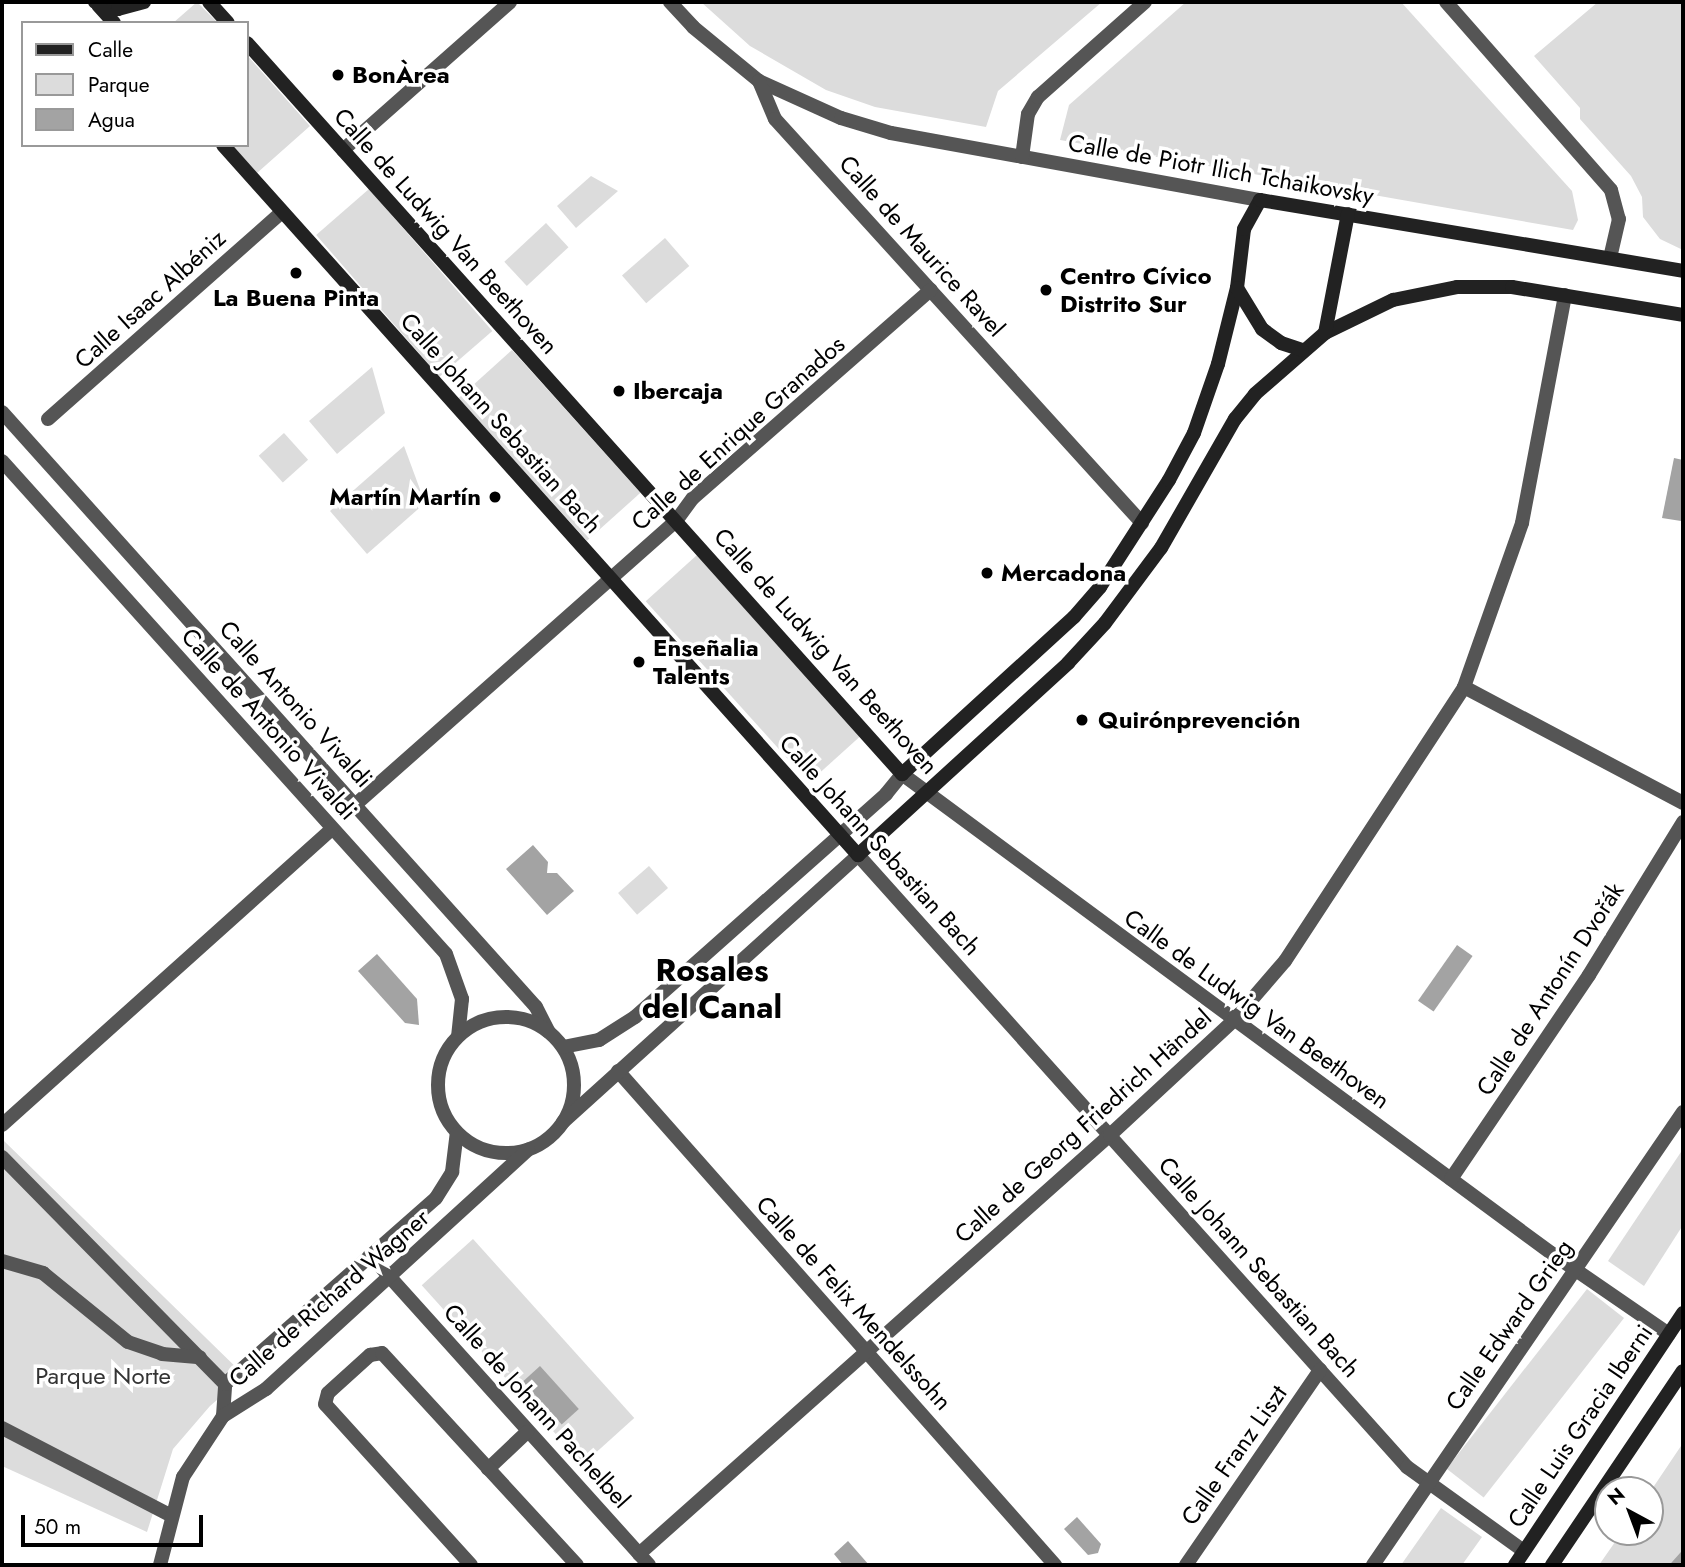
<!DOCTYPE html>
<html>
<head>
<meta charset="utf-8">
<style>
	body { margin:0 }
	#map { position:relative; width:1685px; height:1567px; overflow:hidden; background:#fff; font-family:Jost,sans-serif }
	div>[style] { position:absolute }
	.green>* { inset:0; background:#dcdcdc; transform-origin:0 0 }
	.water>* { inset:0; background:#a3a3a3; transform-origin:0 0 }
	.stream>* { height:7px; margin:-3.5px; padding:0 3.5px; transform-origin:3.5px; border-radius:3.5px; background:#a3a3a3 }
	.street>* { height:14px; margin:-7px; padding:0 7px; transform-origin:7px; border-radius:7px; background:#555 }
	.street>.ring { margin:-7px; padding:0; box-sizing:content-box; background:none; border:14px solid #555; border-radius:50% }
	.secondary>* { height:14px; margin:-7px; padding:0 7px; transform-origin:7px; border-radius:7px; background:#222 }
	.dots>* { width:19px; height:19px; translate:-50% -50%; box-sizing:border-box; border:4px solid #fff; border-radius:50% }
	span { translate:-50% -50%; white-space:nowrap; text-align:center; line-height:1.15; -webkit-text-stroke:7px #fff; paint-order:stroke }
	.poi-label { font-size:24px; color:#000; font-weight:700 }
	.left { translate:0 -50%; text-align:left }
	.right { translate:-100% -50%; text-align:right }
	.street-label { font-size:24px; color:#000 }
	.park-label { font-size:24px; color:#333 }
	.district-label { font-size:32px; color:#000; font-weight:700 }
	.frame { position:absolute; inset:0; border:4px solid #000; pointer-events:none }
	.legend { position:absolute; left:21px; top:21px; width:228px; height:126px; box-sizing:border-box; background:#fff; border:2px solid #999; margin:0; padding:9px 12px; list-style:none; font-size:21px; color:#000 }
	.legend li { display:flex; align-items:center; gap:14px; height:35px }
	.legend b { width:35px; border:2px solid #999 }
	.north { position:absolute; left:1594px; top:1476px; width:70px; height:70px; box-sizing:border-box; background:#fff; border:2px solid #999; border-radius:50%; rotate:319deg; font-size:19px; font-weight:700; line-height:28px; text-align:center; color:#000 }
	.north::after { content:''; display:block; margin:auto; width:24px; height:32px; background:#000; clip-path:polygon(50% 0,100% 100%,50% 72%,0 100%) }
	.scale { position:absolute; left:21px; top:1515px; width:182px; height:32px; box-sizing:border-box; border:4px solid #000; border-top:0; padding-left:9px; font-size:21px; line-height:24px; white-space:nowrap; color:#000; -webkit-text-stroke:5px #fff; paint-order:stroke }
</style>
</head>
<body>
<div id="map">
	<div class="green">
		<div style="clip-path:polygon(197px 2px,218px 23px,173px 23px)"></div>
		<div style="clip-path:polygon(701px 2px,1102px 2px,998px 91px,986px 127px,875px 107px,826px 90px,750px 46px)"></div>
		<div style="clip-path:polygon(1186px 2px,1401px 2px,1572px 191px,1578px 220px,1573px 230px,1060px 140px,1069px 105px)"></div>
		<div style="clip-path:polygon(1598px 2px,1683px 2px,1683px 250px,1660px 239px,1643px 217px,1642px 197px,1631px 176px,1580px 119px,1580px 108px,1534px 56px)"></div>
		<div style="clip-path:polygon(247px 55px,310px 126px,257px 173px,232px 145px,247px 145px)"></div>
		<div style="clip-path:polygon(591px 176px,618px 191px,576px 228px,557px 206px)"></div>
		<div style="left:369px;top:189px;width:188px;height:70px;rotate:49deg"></div>
		<div style="left:546px;top:223px;width:33px;height:57px;rotate:47deg"></div>
		<div style="left:665px;top:238px;width:37px;height:57px;rotate:49deg"></div>
		<div style="left:512px;top:350px;width:192px;height:72px;rotate:48deg"></div>
		<div style="clip-path:polygon(372px 367px,385px 413px,337px 454px,309px 421px)"></div>
		<div style="left:284px;top:433px;width:36px;height:34px;rotate:48deg"></div>
		<div style="clip-path:polygon(404px 446px,425px 503px,367px 554px,330px 511px)"></div>
		<div style="left:697px;top:555px;width:244px;height:69px;rotate:48deg"></div>
		<div style="left:649px;top:866px;width:29px;height:41px;rotate:49deg"></div>
		<div style="clip-path:polygon(2px 1139px,245px 1376px,210px 1406px,173px 1449px,147px 1532px,2px 1466px)"></div>
		<div style="clip-path:polygon(1683px 1149px,1683px 1225px,1644px 1286px,1608px 1261px)"></div>
		<div style="left:473px;top:1239px;width:241px;height:69px;rotate:48deg"></div>
		<div style="left:1587px;top:1289px;width:47px;height:228px;rotate:38deg"></div>
		<div style="clip-path:polygon(1683px 1443px,1683px 1554px,1673px 1565px,1599px 1565px,1622px 1532px,1650px 1532px,1650px 1492px)"></div>
		<div style="clip-path:polygon(1441px 1508px,1482px 1537px,1462px 1565px,1401px 1565px)"></div>
	</div>
	<div class="water">
		<div style="clip-path:polygon(1674px 458px,1683px 460px,1681px 521px,1662px 518px)"></div>
		<div style="clip-path:polygon(533px 845px,548px 862px,547px 873px,557px 873px,574px 891px,547px 915px,506px 869px)"></div>
		<div style="left:1457px;top:945px;width:19px;height:68px;rotate:35deg"></div>
		<div style="clip-path:polygon(377px 954px,417px 999px,419px 1025px,405px 1023px,358px 971px)"></div>
		<div style="left:540px;top:1366px;width:58px;height:23px;rotate:48deg"></div>
		<div style="clip-path:polygon(1077px 1517px,1101px 1544px,1098px 1553px,1088px 1555px,1064px 1529px)"></div>
		<div style="clip-path:polygon(848px 1541px,869px 1565px,843px 1565px,834px 1554px)"></div>
	</div>
	<div class="stream">
		<div style="left:1673px;top:1565px;width:15px;rotate:-48deg"></div>
	</div>
	<div class="street">
		<div style="left:670px;top:2px;width:34px;rotate:47deg"></div>
		<div style="left:693px;top:27px;width:85px;rotate:39.3deg"></div>
		<div style="left:759px;top:81px;width:90px;rotate:24.3deg"></div>
		<div style="left:841px;top:118px;width:52px;rotate:16.7deg"></div>
		<div style="left:891px;top:133px;width:375px;rotate:10.3deg"></div>
		<div style="left:1446px;top:2px;width:250px;rotate:48.7deg"></div>
		<div style="left:1611px;top:190px;width:30px;rotate:75deg"></div>
		<div style="left:1619px;top:219px;width:39px;rotate:103deg"></div>
		<div style="left:759px;top:81px;width:41px;rotate:67.2deg"></div>
		<div style="left:775px;top:119px;width:546px;rotate:47.75deg"></div>
		<div style="left:343px;top:150px;width:223px;rotate:-41.5deg"></div>
		<div style="left:1022px;top:157px;width:43px;rotate:-82.1deg"></div>
		<div style="left:1028px;top:114px;width:20px;rotate:-60deg"></div>
		<div style="left:1038px;top:97px;width:143px;rotate:-41.6deg"></div>
		<div style="left:2px;top:412px;width:799px;rotate:48.09deg"></div>
		<div style="left:536px;top:1007px;width:28px;rotate:63deg"></div>
		<div style="left:48px;top:419px;width:312px;rotate:-41.5deg"></div>
		<div style="left:2px;top:461px;width:663px;rotate:47.99deg"></div>
		<div style="left:446px;top:954px;width:48px;rotate:70.4deg"></div>
		<div style="left:462px;top:999px;width:37px;rotate:96deg"></div>
		<div style="left:1464px;top:687px;width:248px;rotate:27.9deg"></div>
		<div style="left:356px;top:804px;width:427px;rotate:-41.5deg"></div>
		<div style="left:676px;top:521px;width:29px;rotate:-54deg"></div>
		<div style="left:693px;top:498px;width:316px;rotate:-41.2deg"></div>
		<div class="ring" style="left:438px;top:1017px;width:122px;height:122px"></div>
		<div style="left:563px;top:1047px;width:37px;rotate:-11deg"></div>
		<div style="left:599px;top:1040px;width:43px;rotate:-32.6deg"></div>
		<div style="left:635px;top:1017px;width:336px;rotate:-41.6deg"></div>
		<div style="left:886px;top:794px;width:26px;rotate:-51deg"></div>
		<div style="left:902px;top:774px;width:807px;rotate:36.43deg"></div>
		<div style="left:1551px;top:1253px;width:143px;rotate:34.5deg"></div>
		<div style="left:618px;top:1071px;width:660px;rotate:48.5deg"></div>
		<div style="left:563px;top:1122px;width:398px;rotate:-42.1deg"></div>
		<div style="left:858px;top:855px;width:822px;rotate:48.11deg"></div>
		<div style="left:1407px;top:1467px;width:144px;rotate:35.7deg"></div>
		<div style="left:2px;top:1125px;width:443px;rotate:-41.9deg"></div>
		<div style="left:2px;top:1157px;width:318px;rotate:45.5deg"></div>
		<div style="left:1451px;top:1179px;width:246px;rotate:-55.9deg"></div>
		<div style="left:1589px;top:975px;width:180px;rotate:-58.4deg"></div>
		<div style="left:370px;top:1255px;width:417px;rotate:48deg"></div>
		<div style="left:2px;top:1261px;width:43px;rotate:16.3deg"></div>
		<div style="left:43px;top:1273px;width:109px;rotate:39.1deg"></div>
		<div style="left:128px;top:1342px;width:36px;rotate:19deg"></div>
		<div style="left:162px;top:1354px;width:38px;rotate:5deg"></div>
		<div style="left:223px;top:1416px;width:32px;rotate:-86deg"></div>
		<div style="left:225px;top:1384px;width:281px;rotate:-41.4deg"></div>
		<div style="left:436px;top:1198px;width:31px;rotate:-58deg"></div>
		<div style="left:452px;top:1172px;width:38px;rotate:-83deg"></div>
		<div style="left:2px;top:1428px;width:191px;rotate:27.4deg"></div>
		<div style="left:488px;top:1469px;width:54px;rotate:-43.5deg"></div>
		<div style="left:639px;top:1554px;width:630px;rotate:-41.66deg"></div>
		<div style="left:1110px;top:1135px;width:169px;rotate:-42.8deg"></div>
		<div style="left:1234px;top:1020px;width:78px;rotate:-49.2deg"></div>
		<div style="left:1285px;top:961px;width:327px;rotate:-56.8deg"></div>
		<div style="left:1464px;top:687px;width:174px;rotate:-70.5deg"></div>
		<div style="left:1522px;top:523px;width:232px;rotate:-79.3deg"></div>
		<div style="left:160px;top:1565px;width:91px;rotate:-75.4deg"></div>
		<div style="left:183px;top:1477px;width:73px;rotate:-56.7deg"></div>
		<div style="left:223px;top:1416px;width:51px;rotate:-32.1deg"></div>
		<div style="left:266px;top:1389px;width:355px;rotate:-42.4deg"></div>
		<div style="left:471px;top:1565px;width:217px;rotate:-132.2deg"></div>
		<div style="left:325px;top:1404px;width:11px;rotate:-75deg"></div>
		<div style="left:328px;top:1393px;width:57px;rotate:-42.1deg"></div>
		<div style="left:370px;top:1355px;width:12px;rotate:-9deg"></div>
		<div style="left:382px;top:1353px;width:288px;rotate:47.4deg"></div>
		<div style="left:1186px;top:1565px;width:237px;rotate:-55.5deg"></div>
		<div style="left:1373px;top:1565px;width:549px;rotate:-55.62deg"></div>
	</div>
	<div class="secondary">
		<div style="left:95px;top:2px;width:24px;rotate:17deg"></div>
		<div style="left:118px;top:9px;width:27px;rotate:-15deg"></div>
		<div style="left:209px;top:2px;width:28px;rotate:48deg"></div>
		<div style="left:98px;top:5px;width:24px;rotate:48deg"></div>
		<div style="left:247px;top:43px;width:982px;rotate:48.14deg"></div>
		<div style="left:902px;top:774px;width:233px;rotate:-42.4deg"></div>
		<div style="left:1074px;top:617px;width:40px;rotate:-49deg"></div>
		<div style="left:1100px;top:587px;width:127px;rotate:-57.2deg"></div>
		<div style="left:1169px;top:480px;width:53px;rotate:-62deg"></div>
		<div style="left:1194px;top:433px;width:73px;rotate:-70.8deg"></div>
		<div style="left:1218px;top:364px;width:78px;rotate:-76deg"></div>
		<div style="left:1237px;top:288px;width:59px;rotate:-83.2deg"></div>
		<div style="left:1244px;top:229px;width:33px;rotate:-61deg"></div>
		<div style="left:1260px;top:200px;width:429px;rotate:9.5deg"></div>
		<div style="left:223px;top:145px;width:953px;rotate:48.19deg"></div>
		<div style="left:858px;top:855px;width:285px;rotate:-42.4deg"></div>
		<div style="left:1068px;top:663px;width:54px;rotate:-47.2deg"></div>
		<div style="left:1105px;top:623px;width:94px;rotate:-53.3deg"></div>
		<div style="left:1161px;top:548px;width:149px;rotate:-60.2deg"></div>
		<div style="left:1235px;top:419px;width:32px;rotate:-51deg"></div>
		<div style="left:1255px;top:394px;width:93px;rotate:-41.1deg"></div>
		<div style="left:1325px;top:333px;width:76px;rotate:-25.9deg"></div>
		<div style="left:1393px;top:300px;width:65px;rotate:-11.5deg"></div>
		<div style="left:1457px;top:287px;width:55px"></div>
		<div style="left:1512px;top:287px;width:173px;rotate:9.3deg"></div>
		<div style="left:1237px;top:288px;width:48px;rotate:58.6deg"></div>
		<div style="left:1262px;top:329px;width:24px;rotate:36deg"></div>
		<div style="left:1281px;top:343px;width:22px;rotate:18deg"></div>
		<div style="left:1325px;top:333px;width:121px;rotate:-79.1deg"></div>
		<div style="left:1515px;top:1565px;width:303px;rotate:-56.3deg"></div>
		<div style="left:1552px;top:1565px;width:234px;rotate:-56deg"></div>
	</div>
	<div class="dots">
		<div style="left:338px;top:75px;background:#000"></div>
		<div style="left:296px;top:273px;background:#000"></div>
		<div style="left:1046px;top:290px;background:#000"></div>
		<div style="left:619px;top:391px;background:#000"></div>
		<div style="left:495px;top:497px;background:#000"></div>
		<div style="left:987px;top:573px;background:#000"></div>
		<div style="left:639px;top:662px;background:#000"></div>
		<div style="left:1082px;top:720px;background:#000"></div>
	</div>
	<div class="poi-label">
		<span class="left" style="left:352px;top:75px">BonÀrea</span>
		<span class="left" style="left:1060px;top:290px">Centro Cívico<br>Distrito Sur</span>
		<span style="left:296px;top:298px">La Buena Pinta</span>
		<span class="left" style="left:633px;top:391px">Ibercaja</span>
		<span class="right" style="left:481px;top:497px">Martín Martín</span>
		<span class="left" style="left:1001px;top:573px">Mercadona</span>
		<span class="left" style="left:653px;top:662px">Enseñalia<br>Talents</span>
		<span class="left" style="left:1098px;top:720px">Quirónprevención</span>
	</div>
	<div class="street-label">
		<span style="left:1221px;top:169px;rotate:10deg">Calle de Piotr Ilich Tchaikovsky</span>
		<span style="left:446px;top:231px;rotate:48deg">Calle de Ludwig Van Beethoven</span>
		<span style="left:922px;top:246px;rotate:48deg">Calle de Maurice Ravel</span>
		<span style="left:150px;top:299px;rotate:-42deg">Calle Isaac Albéniz</span>
		<span style="left:501px;top:423px;rotate:48deg">Calle Johann Sebastian Bach</span>
		<span style="left:738px;top:433px;rotate:-42deg">Calle de Enrique Granados</span>
		<span style="left:826px;top:651px;rotate:48deg">Calle de Ludwig Van Beethoven</span>
		<span style="left:296px;top:704px;rotate:48deg">Calle Antonio Vivaldi</span>
		<span style="left:269px;top:724px;rotate:48deg">Calle de Antonio Vivaldi</span>
		<span style="left:880px;top:845px;rotate:48deg">Calle Johann Sebastian Bach</span>
		<span style="left:1550px;top:989px;rotate:-57deg">Calle de Antonín Dvořák</span>
		<span style="left:1257px;top:1009px;rotate:36deg">Calle de Ludwig Van Beethoven</span>
		<span style="left:1083px;top:1126px;rotate:-42deg">Calle de Georg Friedrich Händel</span>
		<span style="left:1259px;top:1267px;rotate:48deg">Calle Johann Sebastian Bach</span>
		<span style="left:329px;top:1298px;rotate:-41deg">Calle de Richard Wagner</span>
		<span style="left:854px;top:1303px;rotate:48deg">Calle de Felix Mendelssohn</span>
		<span style="left:1509px;top:1325px;rotate:-55deg">Calle Edward Grieg</span>
		<span style="left:537px;top:1406px;rotate:48deg">Calle de Johann Pachelbel</span>
		<span style="left:1580px;top:1426px;rotate:-56deg">Calle Luis Gracia Iberni</span>
		<span style="left:1234px;top:1455px;rotate:-55deg">Calle Franz Liszt</span>
	</div>
	<div class="park-label">
		<span style="left:103px;top:1376px">Parque Norte</span>
	</div>
	<div class="district-label">
		<span style="left:712px;top:989px">Rosales<br>del Canal</span>
	</div>
	<div class="frame"></div>
	<ul class="legend">
	<li><b style="height:9px;background:#222"></b>Calle</li>
	<li><b style="height:19px;background:#dcdcdc"></b>Parque</li>
	<li><b style="height:19px;background:#a3a3a3"></b>Agua</li>
	</ul>
	<div class="north">N</div>
	<div class="scale">50 m</div>
</div>
</body>
</html>
